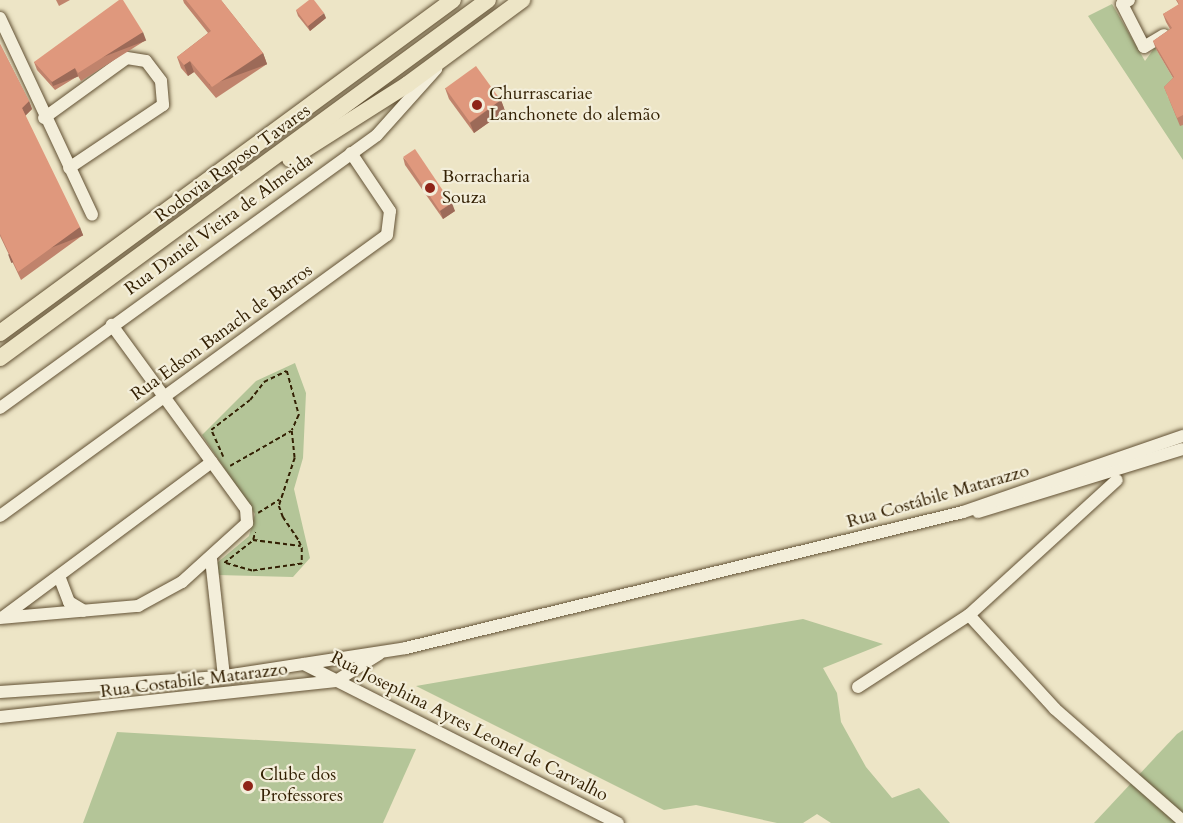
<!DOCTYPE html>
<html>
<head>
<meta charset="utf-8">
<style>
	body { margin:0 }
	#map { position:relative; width:1183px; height:823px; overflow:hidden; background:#ede5c6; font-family:Cardo,serif }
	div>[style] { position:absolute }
	.green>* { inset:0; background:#b4c598 }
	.path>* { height:1.5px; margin-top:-0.75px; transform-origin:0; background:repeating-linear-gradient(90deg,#332003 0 4.5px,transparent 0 7.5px) }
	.roads { filter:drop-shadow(0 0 2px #625134) drop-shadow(0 0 2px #625134) }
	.minor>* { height:12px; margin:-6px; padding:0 6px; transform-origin:6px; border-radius:6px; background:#f3eeda }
	.highway>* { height:16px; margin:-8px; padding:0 8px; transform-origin:8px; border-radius:8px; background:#ede5c6 }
	.wall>* { inset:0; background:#c0836c }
	.shaded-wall>* { inset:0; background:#9c6a58; transform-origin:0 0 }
	.building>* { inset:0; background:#df987d; transform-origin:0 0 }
	.dots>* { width:16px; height:16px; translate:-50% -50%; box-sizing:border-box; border:3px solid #f3eeda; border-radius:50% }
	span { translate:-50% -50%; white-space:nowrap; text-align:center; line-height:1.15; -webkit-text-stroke:4.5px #f3eeda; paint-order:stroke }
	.poi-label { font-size:18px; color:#332003 }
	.left { translate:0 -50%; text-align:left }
	.street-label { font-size:18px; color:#332003 }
</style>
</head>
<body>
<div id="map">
	<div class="green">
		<div style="clip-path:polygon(1112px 4px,1145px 61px,1155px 47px,1177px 85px,1167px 95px,1183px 125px,1183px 160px,1088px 16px)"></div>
		<div style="clip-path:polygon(295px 363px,306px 393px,303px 458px,294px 489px,310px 558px,293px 577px,217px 575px,217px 563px,249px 536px,255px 514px,202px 435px,256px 381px)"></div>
		<div style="clip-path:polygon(803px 619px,883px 644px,823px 668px,837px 693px,841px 722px,866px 767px,892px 798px,919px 788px,950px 823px,831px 823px,817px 814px,803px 823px,777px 823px,696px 805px,664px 810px,416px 686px)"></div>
		<div style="clip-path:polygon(1183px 730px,1183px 823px,1094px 823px,1177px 734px)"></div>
		<div style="clip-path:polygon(117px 732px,416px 749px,383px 823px,83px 823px)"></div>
	</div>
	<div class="path">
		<div style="left:223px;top:457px;width:30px;rotate:-114deg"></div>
		<div style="left:211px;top:430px;width:49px;rotate:-37.6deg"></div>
		<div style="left:250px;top:400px;width:23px;rotate:-52deg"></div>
		<div style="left:264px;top:382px;width:25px;rotate:-26deg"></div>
		<div style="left:287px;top:371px;width:46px;rotate:74.7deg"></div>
		<div style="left:299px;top:415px;width:17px;rotate:114deg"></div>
		<div style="left:292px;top:431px;width:27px;rotate:84deg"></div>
		<div style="left:295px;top:458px;width:51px;rotate:108.4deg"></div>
		<div style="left:279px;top:506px;width:12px;rotate:70deg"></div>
		<div style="left:283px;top:517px;width:29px;rotate:56deg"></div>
		<div style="left:299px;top:541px;width:8px;rotate:67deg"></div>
		<div style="left:302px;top:548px;width:16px;rotate:90deg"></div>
		<div style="left:302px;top:564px;width:50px;rotate:172deg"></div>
		<div style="left:252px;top:571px;width:29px;rotate:-164deg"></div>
		<div style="left:224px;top:563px;width:37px;rotate:-38deg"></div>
		<div style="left:253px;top:540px;width:48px;rotate:7.1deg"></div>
		<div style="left:230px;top:466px;width:70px;rotate:-29.8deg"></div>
		<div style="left:258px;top:513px;width:25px;rotate:-32deg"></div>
		<div style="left:253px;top:540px;width:8px;rotate:-76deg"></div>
	</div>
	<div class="roads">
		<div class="minor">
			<div style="left:1129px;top:0;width:8px;rotate:150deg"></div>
			<div style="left:1122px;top:4px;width:48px;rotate:62.9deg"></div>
			<div style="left:1144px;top:47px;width:23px;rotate:-31deg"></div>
			<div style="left:0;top:18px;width:217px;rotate:64.9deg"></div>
			<div style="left:44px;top:118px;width:102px;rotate:-35.9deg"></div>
			<div style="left:127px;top:58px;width:19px;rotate:9deg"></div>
			<div style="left:146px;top:61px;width:25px;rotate:53deg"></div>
			<div style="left:161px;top:81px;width:24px;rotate:85deg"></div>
			<div style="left:163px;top:105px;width:113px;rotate:146.2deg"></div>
			<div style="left:0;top:408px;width:465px;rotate:-35.9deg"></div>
			<div style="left:377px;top:135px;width:89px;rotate:-48.2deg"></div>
			<div style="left:978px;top:512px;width:214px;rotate:-17.1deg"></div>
			<div style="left:0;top:516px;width:478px;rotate:-36deg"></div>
			<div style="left:387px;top:235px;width:24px;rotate:-83deg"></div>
			<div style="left:390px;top:211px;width:70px;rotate:-123.9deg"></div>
			<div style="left:211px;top:559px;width:118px;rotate:83.7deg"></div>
			<div style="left:59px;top:576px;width:28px;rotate:69deg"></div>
			<div style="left:69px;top:602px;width:17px;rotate:31deg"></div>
			<div style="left:969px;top:615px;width:127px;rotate:47.5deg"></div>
			<div style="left:1055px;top:709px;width:170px;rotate:41.2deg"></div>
			<div style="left:3px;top:617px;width:260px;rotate:-36.6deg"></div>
			<div style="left:0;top:618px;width:139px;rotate:-5deg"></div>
			<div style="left:138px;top:606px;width:50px;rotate:-28.6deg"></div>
			<div style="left:182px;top:582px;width:88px;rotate:-42.2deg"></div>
			<div style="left:247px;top:523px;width:14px;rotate:-94deg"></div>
			<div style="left:246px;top:509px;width:228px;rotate:-126.1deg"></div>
			<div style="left:304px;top:664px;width:352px;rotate:26.9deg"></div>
			<div style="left:858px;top:687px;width:132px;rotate:-33deg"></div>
			<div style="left:969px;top:615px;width:200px;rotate:-42.4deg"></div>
			<div style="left:0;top:692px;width:220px;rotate:-3.9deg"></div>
			<div style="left:219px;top:677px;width:189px;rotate:-8.8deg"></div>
			<div style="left:406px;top:648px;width:573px;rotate:-13.72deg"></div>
			<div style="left:963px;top:512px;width:233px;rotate:-19.1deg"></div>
			<div style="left:0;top:717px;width:338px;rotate:-6.1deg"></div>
			<div style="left:336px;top:681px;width:51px;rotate:-32.1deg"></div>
		</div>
		<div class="highway">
			<div style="left:290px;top:159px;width:140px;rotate:-32.4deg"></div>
			<div style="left:408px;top:84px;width:142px;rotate:-36.4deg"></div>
			<div style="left:0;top:333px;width:562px;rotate:-36.32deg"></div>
			<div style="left:0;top:358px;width:605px;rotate:-36.26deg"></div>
		</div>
	</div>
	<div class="wall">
		<div style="clip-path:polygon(56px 0,70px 0,59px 6px)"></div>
		<div style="clip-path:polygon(183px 0,221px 0,263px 53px,267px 64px,216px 98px,194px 72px,188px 76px,181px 68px,177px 57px,208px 33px,184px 3px)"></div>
		<div style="clip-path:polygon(1176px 0,1183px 0,1183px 125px,1180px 126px,1164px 87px,1173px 78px,1156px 49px,1153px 41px,1170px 29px,1166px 22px,1163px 14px,1179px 5px)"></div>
		<div style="clip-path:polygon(296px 10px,326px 18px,310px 31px,298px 16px)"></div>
		<div style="clip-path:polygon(146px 40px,81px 81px,78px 76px,55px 90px,37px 70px,34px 62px)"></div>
		<div style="clip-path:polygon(0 44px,29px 101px,32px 109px,25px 116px,83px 235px,21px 280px,0 236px)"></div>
		<div style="clip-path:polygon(445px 88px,501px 100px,505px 111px,474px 133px,449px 99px)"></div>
		<div style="clip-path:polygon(403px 157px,455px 211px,443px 219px,405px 165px)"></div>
	</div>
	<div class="shaded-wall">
		<div style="clip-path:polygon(324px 13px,326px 18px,310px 31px,308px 26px)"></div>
		<div style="left:143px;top:32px;width:9px;height:77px;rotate:69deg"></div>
		<div style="left:263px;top:53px;width:12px;height:61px;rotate:70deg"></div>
		<div style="clip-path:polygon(190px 61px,194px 72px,188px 76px,184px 65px)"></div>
		<div style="left:75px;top:68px;width:9px;height:27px;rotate:69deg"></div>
		<div style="clip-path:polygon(501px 100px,505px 111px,474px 133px,470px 123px)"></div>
		<div style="clip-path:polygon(29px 101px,32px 109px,25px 116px,22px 108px)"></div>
		<div style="clip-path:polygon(452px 203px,455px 211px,443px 219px,440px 211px)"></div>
		<div style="left:80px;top:227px;width:9px;height:77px;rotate:69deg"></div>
	</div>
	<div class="building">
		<div style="clip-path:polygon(119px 0,123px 0,143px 32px,78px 73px,75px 68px,52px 82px,34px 62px)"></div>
		<div style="clip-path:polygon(186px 0,221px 0,263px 53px,212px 87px,190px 61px,184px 65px,177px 57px,211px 31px)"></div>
		<div style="clip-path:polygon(309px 0,314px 0,324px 13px,308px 26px,296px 10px)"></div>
		<div style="clip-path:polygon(1177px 0,1183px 0,1183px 115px,1177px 118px,1164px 87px,1174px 77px,1153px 41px,1172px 28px,1163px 14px,1179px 4px)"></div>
		<div style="clip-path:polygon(0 44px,29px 101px,22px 108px,80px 227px,18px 272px,0 234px)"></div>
		<div style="left:476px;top:66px;width:42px;height:38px;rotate:54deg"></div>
		<div style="left:415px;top:149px;width:65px;height:14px;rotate:56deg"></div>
	</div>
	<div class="dots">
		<div style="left:477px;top:105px;background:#8f2418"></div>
		<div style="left:430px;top:188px;background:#8f2418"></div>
		<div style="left:248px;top:786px;background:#8f2418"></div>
	</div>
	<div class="poi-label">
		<span class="left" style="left:489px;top:105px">Churrascariae<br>Lanchonete do alemão</span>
		<span class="left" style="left:442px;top:188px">Borracharia<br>Souza</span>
		<span class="left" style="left:260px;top:786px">Clube dos<br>Professores</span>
	</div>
	<div class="street-label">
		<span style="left:233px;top:164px;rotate:-36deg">Rodovia Raposo Tavares</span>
		<span style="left:219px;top:225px;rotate:-36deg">Rua Daniel Vieira de Almeida</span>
		<span style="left:222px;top:333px;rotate:-36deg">Rua Edson Banach de Barros</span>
		<span style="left:938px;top:497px;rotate:-16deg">Rua Costábile Matarazzo</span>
		<span style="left:194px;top:681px;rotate:-7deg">Rua Costabile Matarazzo</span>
		<span style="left:469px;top:727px;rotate:27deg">Rua Josephina Ayres Leonel de Carvalho</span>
	</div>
</div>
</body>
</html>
